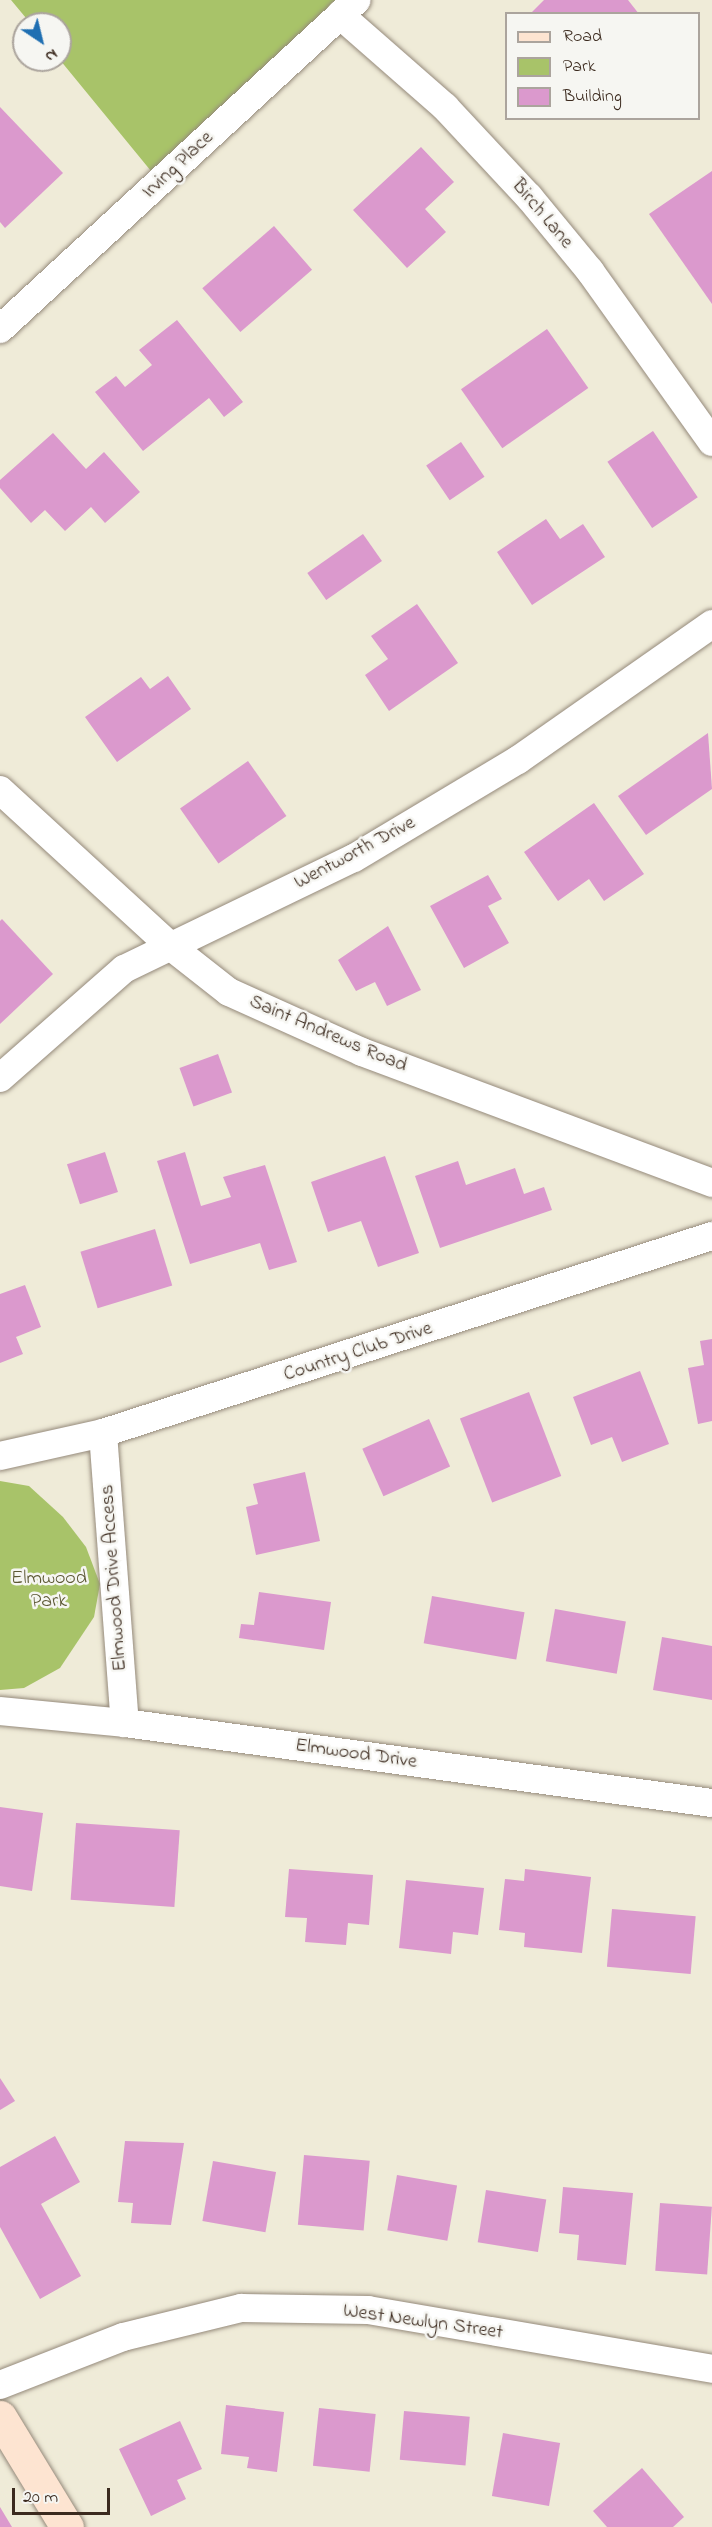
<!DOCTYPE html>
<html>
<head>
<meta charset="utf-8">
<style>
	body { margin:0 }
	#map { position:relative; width:712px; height:2527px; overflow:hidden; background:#efebd8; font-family:"Indie Flower",sans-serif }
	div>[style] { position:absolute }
	.green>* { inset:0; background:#a8c369 }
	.building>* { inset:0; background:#db99cd; transform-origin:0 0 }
	.roads { filter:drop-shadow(0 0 2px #958a7b) drop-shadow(0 0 2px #958a7b) }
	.minor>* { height:28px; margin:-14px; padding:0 14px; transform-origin:14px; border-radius:14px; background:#fff }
	.secondary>* { height:33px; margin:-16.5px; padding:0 16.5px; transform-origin:16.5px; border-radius:16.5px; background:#fde4d1 }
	span { translate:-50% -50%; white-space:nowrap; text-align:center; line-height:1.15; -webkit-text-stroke:5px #f6f6f2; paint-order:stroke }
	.street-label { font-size:20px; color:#3b2a1e }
	.park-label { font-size:20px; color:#5c5834 }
	.legend { position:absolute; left:505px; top:12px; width:195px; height:108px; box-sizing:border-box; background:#f6f6f2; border:2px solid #aba49d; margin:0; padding:8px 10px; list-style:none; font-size:18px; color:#3b2a1e }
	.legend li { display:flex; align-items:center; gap:12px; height:30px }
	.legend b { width:30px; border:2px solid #aba49d }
	.north { position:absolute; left:12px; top:12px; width:60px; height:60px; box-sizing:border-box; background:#f6f6f2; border:2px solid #aba49d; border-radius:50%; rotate:145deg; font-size:16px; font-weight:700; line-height:24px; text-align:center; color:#3b2a1e }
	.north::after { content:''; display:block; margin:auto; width:21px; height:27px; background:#1f6fb2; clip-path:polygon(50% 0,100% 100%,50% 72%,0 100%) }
	.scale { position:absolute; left:12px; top:2488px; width:98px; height:27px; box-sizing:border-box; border:3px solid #3b2a1e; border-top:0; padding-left:8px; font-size:18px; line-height:21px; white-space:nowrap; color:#3b2a1e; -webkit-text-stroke:4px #f6f6f2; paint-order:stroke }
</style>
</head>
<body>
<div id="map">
	<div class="green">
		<div style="clip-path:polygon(11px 0,339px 0,160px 182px,60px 60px,60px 24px,31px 24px)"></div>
		<div style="clip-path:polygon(0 1481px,29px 1486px,63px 1517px,86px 1547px,100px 1584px,94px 1617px,60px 1668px,24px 1688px,0 1690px)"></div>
	</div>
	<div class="building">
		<div style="clip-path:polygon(544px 0,628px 0,639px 14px,530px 14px)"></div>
		<div style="clip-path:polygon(0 107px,63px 173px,5px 228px,0 222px)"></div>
		<div style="clip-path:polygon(421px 147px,454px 182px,425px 209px,446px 232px,407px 268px,353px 210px)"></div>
		<div style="clip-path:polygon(712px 171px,712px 304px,649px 214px)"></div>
		<div style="left:274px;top:226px;width:58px;height:95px;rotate:49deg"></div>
		<div style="clip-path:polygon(177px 320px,243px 402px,224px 417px,209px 398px,143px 451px,95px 392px,116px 376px,125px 387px,152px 365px,139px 350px)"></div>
		<div style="left:547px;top:329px;width:72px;height:105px;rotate:55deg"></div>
		<div style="left:653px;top:431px;width:80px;height:55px;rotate:56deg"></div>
		<div style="clip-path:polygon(53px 433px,86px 469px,104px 452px,140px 492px,105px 523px,91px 507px,65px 531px,45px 510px,31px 523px,0 488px,0 480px)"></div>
		<div style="left:461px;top:442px;width:42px;height:42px;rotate:56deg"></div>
		<div style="clip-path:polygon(546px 519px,560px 539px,583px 524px,605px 557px,532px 605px,497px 552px)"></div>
		<div style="left:363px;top:534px;width:33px;height:68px;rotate:55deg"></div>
		<div style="clip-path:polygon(417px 604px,458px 663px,389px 711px,365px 675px,388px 659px,371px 636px)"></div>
		<div style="clip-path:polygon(168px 676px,191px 709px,117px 762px,85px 717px,141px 677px,150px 689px)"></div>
		<div style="clip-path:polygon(708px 733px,712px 789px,646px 835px,618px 796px)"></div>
		<div style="left:248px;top:761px;width:67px;height:83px;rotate:55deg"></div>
		<div style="clip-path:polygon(594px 803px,644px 874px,604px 901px,589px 879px,558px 901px,524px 852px)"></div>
		<div style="clip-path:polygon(488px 875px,502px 899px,488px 906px,509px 943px,464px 968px,430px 906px)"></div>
		<div style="clip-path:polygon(2px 919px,53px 974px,0 1024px,0 921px)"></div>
		<div style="clip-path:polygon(388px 926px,421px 990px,387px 1006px,375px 982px,356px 991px,338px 960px)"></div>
		<div style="left:218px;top:1054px;width:41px;height:41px;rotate:70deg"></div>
		<div style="left:105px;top:1152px;width:42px;height:40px;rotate:72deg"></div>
		<div style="clip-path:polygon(185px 1152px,201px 1206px,231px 1197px,223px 1177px,265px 1165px,297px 1262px,269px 1270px,260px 1243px,190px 1264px,157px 1161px)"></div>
		<div style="clip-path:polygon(385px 1156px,419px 1253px,378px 1267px,361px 1221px,328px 1232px,311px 1182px)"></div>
		<div style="clip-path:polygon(458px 1161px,466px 1185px,515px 1168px,524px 1194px,544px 1187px,552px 1210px,440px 1248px,415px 1176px)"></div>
		<div style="left:155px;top:1229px;width:59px;height:78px;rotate:73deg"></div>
		<div style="clip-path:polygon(25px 1285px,41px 1327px,16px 1337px,23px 1354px,0 1363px,0 1294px)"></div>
		<div style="clip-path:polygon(712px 1339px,712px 1421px,698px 1424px,688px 1368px,704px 1365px,700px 1341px)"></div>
		<div style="clip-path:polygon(640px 1371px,669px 1444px,622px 1462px,612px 1437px,591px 1445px,573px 1397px)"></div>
		<div style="left:529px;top:1392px;width:90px;height:74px;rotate:69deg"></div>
		<div style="left:429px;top:1419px;width:52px;height:73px;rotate:66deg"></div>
		<div style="clip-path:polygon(305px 1472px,320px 1541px,256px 1555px,246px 1507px,258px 1504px,253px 1484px)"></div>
		<div style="clip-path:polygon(259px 1592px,331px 1602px,324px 1650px,239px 1638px,241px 1624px,254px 1625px)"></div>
		<div style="left:432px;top:1596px;width:94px;height:48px;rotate:10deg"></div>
		<div style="left:555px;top:1609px;width:72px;height:53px;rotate:10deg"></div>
		<div style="clip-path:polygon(662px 1637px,712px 1646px,712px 1700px,653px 1690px)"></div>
		<div style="clip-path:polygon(0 1807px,43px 1813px,32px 1891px,0 1886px)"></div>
		<div style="left:76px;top:1823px;width:104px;height:77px;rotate:4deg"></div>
		<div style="clip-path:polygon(289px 1869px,373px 1875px,369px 1925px,348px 1923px,346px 1945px,305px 1942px,307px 1918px,285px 1917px)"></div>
		<div style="clip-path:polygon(525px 1869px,591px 1877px,582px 1953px,524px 1947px,525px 1933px,499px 1930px,505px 1879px,524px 1881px)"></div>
		<div style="clip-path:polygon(406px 1880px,484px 1888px,478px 1935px,453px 1932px,451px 1954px,399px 1948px)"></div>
		<div style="left:612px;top:1909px;width:84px;height:58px;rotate:5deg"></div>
		<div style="clip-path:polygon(0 2078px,15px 2101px,0 2110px)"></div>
		<div style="clip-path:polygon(55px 2136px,80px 2182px,41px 2204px,81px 2276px,40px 2299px,0 2227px,0 2167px)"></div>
		<div style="clip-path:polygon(125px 2141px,184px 2143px,171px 2225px,131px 2223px,133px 2203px,118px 2202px)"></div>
		<div style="left:304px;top:2155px;width:66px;height:70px;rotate:5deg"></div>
		<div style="left:213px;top:2161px;width:64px;height:61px;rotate:10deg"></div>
		<div style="left:397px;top:2175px;width:61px;height:56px;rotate:10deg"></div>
		<div style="clip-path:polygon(563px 2187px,633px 2193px,626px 2265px,577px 2260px,579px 2235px,559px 2233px)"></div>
		<div style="left:486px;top:2190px;width:61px;height:53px;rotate:9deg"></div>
		<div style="left:660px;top:2203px;width:52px;height:68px;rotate:4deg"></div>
		<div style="clip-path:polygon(226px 2405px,284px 2412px,277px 2472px,247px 2468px,249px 2457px,221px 2454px)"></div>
		<div style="left:319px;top:2408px;width:57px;height:58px;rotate:6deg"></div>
		<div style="left:404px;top:2411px;width:66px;height:49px;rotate:5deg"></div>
		<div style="clip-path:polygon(180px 2421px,202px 2469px,177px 2480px,186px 2499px,151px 2516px,119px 2449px)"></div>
		<div style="left:503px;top:2433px;width:58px;height:64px;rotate:10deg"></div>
		<div style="clip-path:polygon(642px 2468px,684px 2517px,673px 2527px,607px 2527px,593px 2511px)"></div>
		<div style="clip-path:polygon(0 2507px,12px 2527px,0 2527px)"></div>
	</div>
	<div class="roads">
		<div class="minor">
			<div style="left:340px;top:15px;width:140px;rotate:41.2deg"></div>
			<div style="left:445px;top:107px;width:123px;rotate:47deg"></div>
			<div style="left:529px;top:197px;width:96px;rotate:50.5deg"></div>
			<div style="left:590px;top:271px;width:210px;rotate:54.5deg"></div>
			<div style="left:0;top:329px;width:485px;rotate:-42.7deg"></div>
			<div style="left:0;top:790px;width:229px;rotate:42.5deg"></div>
			<div style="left:169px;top:945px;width:76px;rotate:38.1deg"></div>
			<div style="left:229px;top:992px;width:146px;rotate:24.3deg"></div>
			<div style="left:362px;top:1052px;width:374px;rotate:20.5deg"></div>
			<div style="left:0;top:1078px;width:165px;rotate:-41.3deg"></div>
			<div style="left:124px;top:969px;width:255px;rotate:-25.8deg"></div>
			<div style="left:354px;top:858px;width:191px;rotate:-30.9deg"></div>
			<div style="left:518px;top:760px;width:237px;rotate:-35deg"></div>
			<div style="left:103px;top:1433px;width:291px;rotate:85.7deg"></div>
			<div style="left:0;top:1456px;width:106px;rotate:-12.6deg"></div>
			<div style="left:103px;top:1433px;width:640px;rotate:-17.93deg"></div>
			<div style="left:0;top:1711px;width:126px;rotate:5.5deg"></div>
			<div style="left:125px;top:1723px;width:592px;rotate:7.76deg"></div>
			<div style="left:0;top:2385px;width:132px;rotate:-21.3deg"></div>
			<div style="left:123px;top:2337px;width:122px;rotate:-13.8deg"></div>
			<div style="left:241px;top:2308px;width:127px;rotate:0.9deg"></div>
			<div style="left:368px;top:2310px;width:349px;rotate:9.7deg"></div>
		</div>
		<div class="secondary">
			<div style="left:0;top:2417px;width:129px;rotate:58.7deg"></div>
		</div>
	</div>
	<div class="street-label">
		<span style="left:178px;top:165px;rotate:-43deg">Irving Place</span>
		<span style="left:542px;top:214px;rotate:50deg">Birch Lane</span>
		<span style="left:355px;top:853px;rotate:-28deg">Wentworth Drive</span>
		<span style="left:328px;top:1034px;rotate:23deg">Saint Andrews Road</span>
		<span style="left:358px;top:1352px;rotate:-18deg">Country Club Drive</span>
		<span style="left:114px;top:1578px;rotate:-94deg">Elmwood Drive Access</span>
		<span style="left:356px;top:1754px;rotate:8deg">Elmwood Drive</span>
		<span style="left:423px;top:2322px;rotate:8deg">West Newlyn Street</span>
	</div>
	<div class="park-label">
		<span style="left:49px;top:1590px">Elmwood<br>Park</span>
	</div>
	<ul class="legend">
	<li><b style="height:8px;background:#fde4d1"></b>Road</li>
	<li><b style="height:16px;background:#a8c369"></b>Park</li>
	<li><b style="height:16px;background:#db99cd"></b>Building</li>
	</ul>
	<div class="north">N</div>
	<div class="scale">20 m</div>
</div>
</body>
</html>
